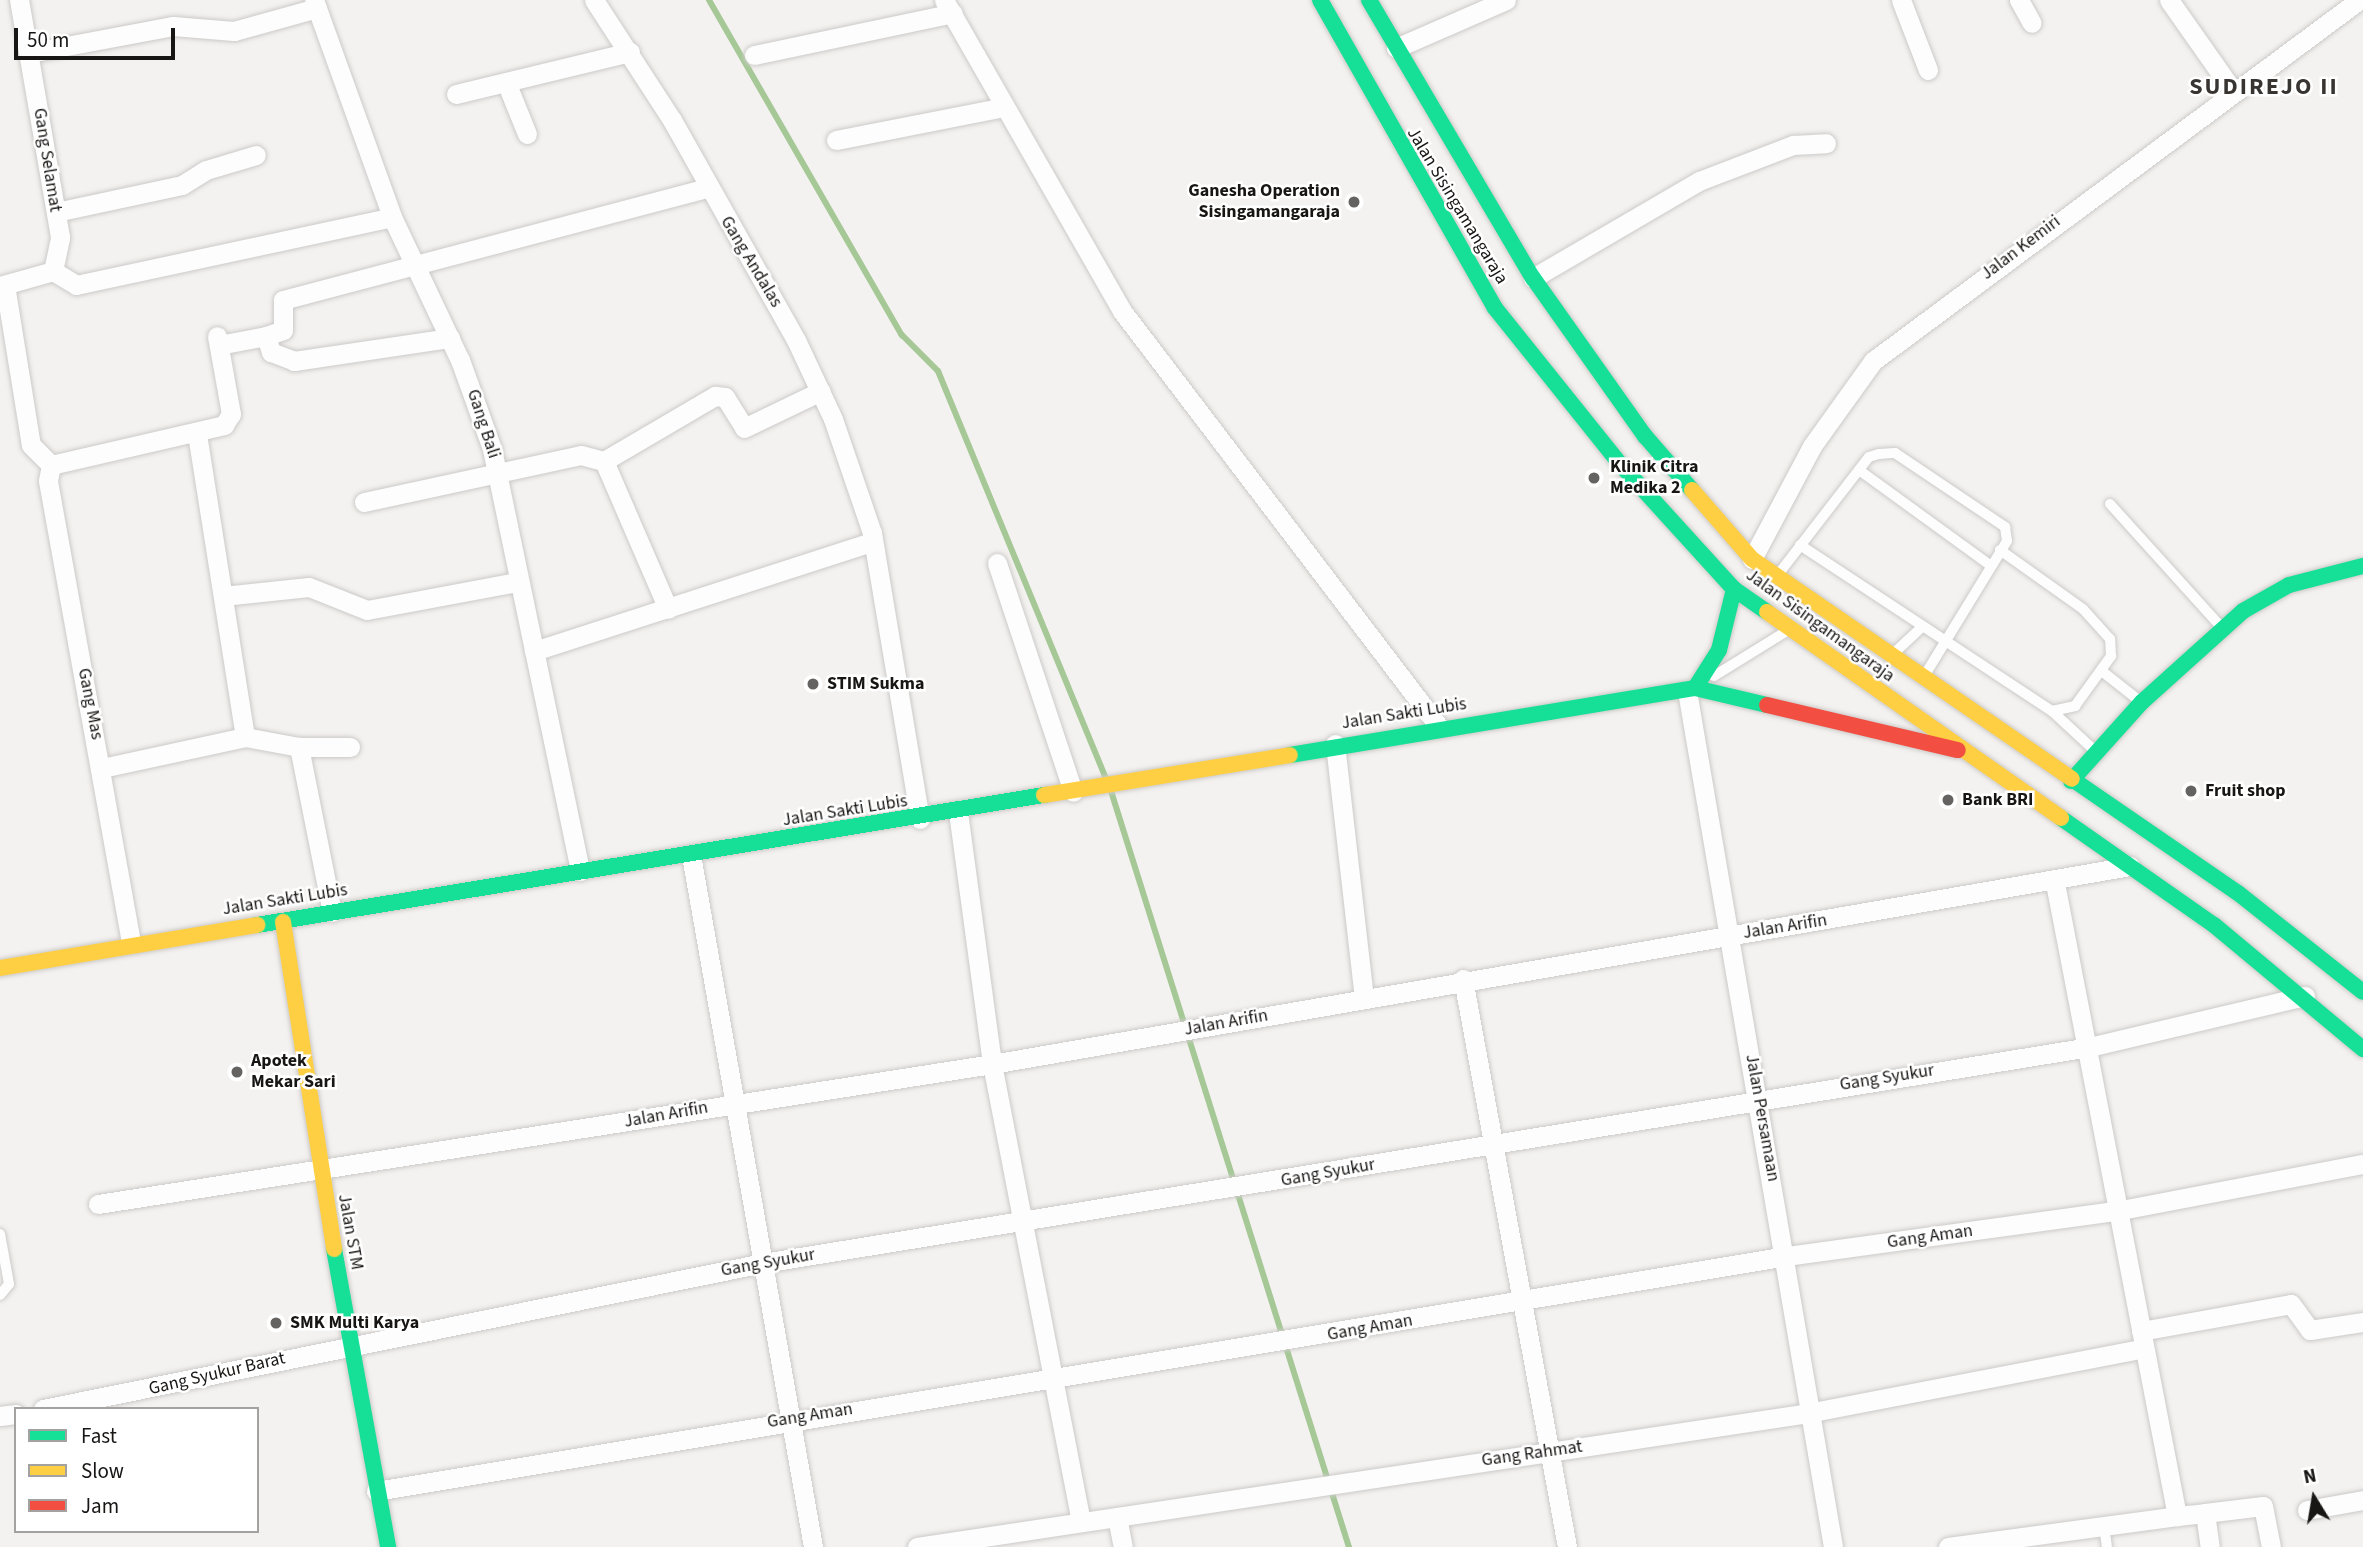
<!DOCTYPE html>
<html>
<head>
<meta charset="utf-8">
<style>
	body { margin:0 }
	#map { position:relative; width:2363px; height:1547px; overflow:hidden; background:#f4f2f0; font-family:"Source Sans 3",sans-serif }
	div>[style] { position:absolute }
	.stream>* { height:6px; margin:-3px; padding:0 3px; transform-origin:3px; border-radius:3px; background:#a5c896 }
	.roads { filter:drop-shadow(0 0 2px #cccac8) drop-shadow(0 0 2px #cccac8) }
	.lane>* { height:10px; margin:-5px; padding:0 5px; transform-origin:5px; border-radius:5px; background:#fdfdfd }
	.street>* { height:19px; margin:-9.5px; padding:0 9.5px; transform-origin:9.5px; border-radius:9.5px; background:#fdfdfd }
	.fast>* { height:16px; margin:-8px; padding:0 8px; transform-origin:8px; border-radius:8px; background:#16e098 }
	.slow>* { height:16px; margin:-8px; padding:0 8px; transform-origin:8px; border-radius:8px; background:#ffcf43 }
	.jam>* { height:16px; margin:-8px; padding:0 8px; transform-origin:8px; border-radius:8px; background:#f24e42 }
	.dots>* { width:19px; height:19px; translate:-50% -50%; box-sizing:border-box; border:4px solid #fff; border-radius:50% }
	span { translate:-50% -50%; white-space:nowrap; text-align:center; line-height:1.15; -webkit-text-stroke:5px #fff; paint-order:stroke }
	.street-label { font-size:18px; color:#181615 }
	.poi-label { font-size:18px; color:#181615; font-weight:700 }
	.right { translate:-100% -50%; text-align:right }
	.left { translate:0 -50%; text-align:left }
	.district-label { font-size:24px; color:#383431; font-weight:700; letter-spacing:2px }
	.legend { position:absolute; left:14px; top:1407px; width:245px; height:126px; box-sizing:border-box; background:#fff; border:2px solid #a3a2a1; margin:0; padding:9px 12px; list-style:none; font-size:21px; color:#181615 }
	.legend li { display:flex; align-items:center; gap:14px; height:35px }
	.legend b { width:35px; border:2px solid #a3a2a1 }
	.north { position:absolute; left:2279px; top:1463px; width:70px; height:70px; -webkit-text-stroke:5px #fff; paint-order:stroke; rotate:349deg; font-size:19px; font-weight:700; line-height:28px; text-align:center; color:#181615 }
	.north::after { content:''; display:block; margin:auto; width:24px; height:32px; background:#181615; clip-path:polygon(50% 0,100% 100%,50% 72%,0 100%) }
	.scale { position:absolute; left:14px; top:28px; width:161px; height:32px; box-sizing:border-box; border:4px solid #181615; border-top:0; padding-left:9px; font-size:21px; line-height:24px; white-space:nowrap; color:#181615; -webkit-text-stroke:5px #fff; paint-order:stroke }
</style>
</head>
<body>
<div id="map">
	<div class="stream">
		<div style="left:709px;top:0;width:387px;rotate:60.1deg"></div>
		<div style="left:902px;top:335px;width:51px;rotate:45deg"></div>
		<div style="left:938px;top:371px;width:440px;rotate:67.6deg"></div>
		<div style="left:1111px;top:791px;width:793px;rotate:72.53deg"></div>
	</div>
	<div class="roads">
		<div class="lane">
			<div style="left:1859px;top:470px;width:163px;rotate:36deg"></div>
			<div style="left:2110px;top:504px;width:167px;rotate:47.9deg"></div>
			<div style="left:1800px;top:545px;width:302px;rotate:33.4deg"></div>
			<div style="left:2052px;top:711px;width:24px;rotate:-12deg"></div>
			<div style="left:2075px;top:706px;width:62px;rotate:-54.2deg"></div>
			<div style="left:2111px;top:656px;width:17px;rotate:-93deg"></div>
			<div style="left:2110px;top:639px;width:40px;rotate:-132deg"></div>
			<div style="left:2083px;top:609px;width:102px;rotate:-144.6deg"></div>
			<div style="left:1780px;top:572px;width:145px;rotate:-52.3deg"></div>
			<div style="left:1869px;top:457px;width:10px;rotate:-17deg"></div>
			<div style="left:1879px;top:454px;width:16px;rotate:-4deg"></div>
			<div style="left:1895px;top:453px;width:133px;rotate:33.9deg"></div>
			<div style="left:2005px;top:527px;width:14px;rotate:82deg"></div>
			<div style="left:2007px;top:541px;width:155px;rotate:121.5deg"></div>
			<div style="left:1894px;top:653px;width:38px;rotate:-43deg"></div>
			<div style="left:2103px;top:672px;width:48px;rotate:38.3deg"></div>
			<div style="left:1714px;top:676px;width:86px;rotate:-31.7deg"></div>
			<div style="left:2052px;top:711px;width:59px;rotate:42.9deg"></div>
			<div style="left:0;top:1234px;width:51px;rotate:79.8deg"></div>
			<div style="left:9px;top:1284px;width:14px;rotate:129deg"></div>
			<div style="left:2104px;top:1526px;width:21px;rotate:82deg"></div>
		</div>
		<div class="street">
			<div style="left:314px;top:0;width:231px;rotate:70.2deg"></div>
			<div style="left:392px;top:217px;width:158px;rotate:64.6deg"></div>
			<div style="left:460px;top:360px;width:95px;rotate:70.2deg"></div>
			<div style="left:492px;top:449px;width:431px;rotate:78.2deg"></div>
			<div style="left:594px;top:0;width:143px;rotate:57deg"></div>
			<div style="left:672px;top:120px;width:253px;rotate:60.6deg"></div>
			<div style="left:796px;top:340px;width:87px;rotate:64.9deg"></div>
			<div style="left:833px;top:419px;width:120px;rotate:71.1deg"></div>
			<div style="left:872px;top:533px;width:290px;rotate:80.5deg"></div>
			<div style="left:944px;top:0;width:358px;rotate:60.2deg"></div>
			<div style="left:1122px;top:311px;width:523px;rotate:52.69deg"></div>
			<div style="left:1901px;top:0;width:75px;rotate:68.9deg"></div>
			<div style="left:2019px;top:0;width:26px;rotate:61deg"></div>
			<div style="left:2169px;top:0;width:111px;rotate:54.9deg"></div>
			<div style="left:1396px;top:48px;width:120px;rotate:-23.6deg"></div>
			<div style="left:29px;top:53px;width:147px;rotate:-10.6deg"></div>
			<div style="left:173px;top:26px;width:61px;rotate:4.7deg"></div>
			<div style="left:234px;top:31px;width:86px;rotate:-15.5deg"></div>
			<div style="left:754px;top:55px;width:203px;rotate:-11.9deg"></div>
			<div style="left:506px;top:82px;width:56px;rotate:68deg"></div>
			<div style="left:456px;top:94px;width:179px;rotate:-13.6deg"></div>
			<div style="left:836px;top:140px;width:171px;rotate:-11.1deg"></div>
			<div style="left:56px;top:212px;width:129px;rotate:-12.1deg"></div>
			<div style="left:182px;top:185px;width:28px;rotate:-32deg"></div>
			<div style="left:206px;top:170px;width:52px;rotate:-16.7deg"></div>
			<div style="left:53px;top:271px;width:27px;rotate:31deg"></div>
			<div style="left:76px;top:285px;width:323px;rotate:-12.1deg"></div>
			<div style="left:1533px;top:278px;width:192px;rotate:-30.3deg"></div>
			<div style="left:1699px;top:181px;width:101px;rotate:-21deg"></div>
			<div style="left:1793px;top:145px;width:33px;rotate:-3deg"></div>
			<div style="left:5px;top:285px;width:162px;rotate:80.8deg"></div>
			<div style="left:31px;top:445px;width:28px;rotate:45deg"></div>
			<div style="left:0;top:286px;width:55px;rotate:-15.8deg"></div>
			<div style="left:53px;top:271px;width:35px;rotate:-78deg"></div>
			<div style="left:60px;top:237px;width:241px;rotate:-99.8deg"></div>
			<div style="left:266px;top:336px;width:18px;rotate:-19deg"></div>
			<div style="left:283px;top:330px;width:30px;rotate:-90deg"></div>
			<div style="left:283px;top:300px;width:439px;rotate:-14.8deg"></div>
			<div style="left:219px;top:345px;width:48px;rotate:-10.8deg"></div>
			<div style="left:266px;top:336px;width:17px;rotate:73deg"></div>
			<div style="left:271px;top:352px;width:25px;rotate:21deg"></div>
			<div style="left:294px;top:361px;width:158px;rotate:-8.4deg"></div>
			<div style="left:197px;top:434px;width:307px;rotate:81deg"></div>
			<div style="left:604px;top:461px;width:161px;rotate:66.6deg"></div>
			<div style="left:51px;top:465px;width:16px;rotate:101deg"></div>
			<div style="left:48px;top:481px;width:470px;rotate:79.8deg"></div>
			<div style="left:51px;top:465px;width:178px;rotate:-13deg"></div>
			<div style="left:224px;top:425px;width:13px;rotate:-58deg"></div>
			<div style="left:231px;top:414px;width:79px;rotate:-100.2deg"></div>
			<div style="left:364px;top:502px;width:222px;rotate:-12.2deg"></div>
			<div style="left:581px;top:455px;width:24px;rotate:15deg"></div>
			<div style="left:604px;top:461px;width:129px;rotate:-30.4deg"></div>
			<div style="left:715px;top:396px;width:10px;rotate:6deg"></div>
			<div style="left:725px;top:397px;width:36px;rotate:58deg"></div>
			<div style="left:744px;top:428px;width:85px;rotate:-25.7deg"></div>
			<div style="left:1752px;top:559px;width:128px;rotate:-62deg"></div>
			<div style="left:1812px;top:446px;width:105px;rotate:-54.3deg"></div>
			<div style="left:1873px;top:361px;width:605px;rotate:-36.6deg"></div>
			<div style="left:997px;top:563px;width:241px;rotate:71.6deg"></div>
			<div style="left:223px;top:596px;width:86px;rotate:-6deg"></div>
			<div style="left:309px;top:587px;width:62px;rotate:21.6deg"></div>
			<div style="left:367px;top:610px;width:153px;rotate:-10.6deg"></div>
			<div style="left:534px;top:651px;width:354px;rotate:-17.9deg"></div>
			<div style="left:1687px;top:691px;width:868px;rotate:80.32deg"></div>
			<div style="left:1335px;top:744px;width:255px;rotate:83.5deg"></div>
			<div style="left:299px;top:747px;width:168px;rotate:78.7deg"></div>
			<div style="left:102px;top:768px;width:146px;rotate:-12.2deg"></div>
			<div style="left:245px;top:737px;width:55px;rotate:10.5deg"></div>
			<div style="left:299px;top:747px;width:51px"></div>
			<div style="left:958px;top:812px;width:254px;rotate:82.3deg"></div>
			<div style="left:992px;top:1064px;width:466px;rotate:79deg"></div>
			<div style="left:691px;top:855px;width:703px;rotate:80deg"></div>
			<div style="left:2055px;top:883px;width:645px;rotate:79.09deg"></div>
			<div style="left:2177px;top:1516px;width:28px;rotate:-6deg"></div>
			<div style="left:2205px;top:1513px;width:34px;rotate:82deg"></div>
			<div style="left:1463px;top:979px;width:577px;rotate:79.62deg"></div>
			<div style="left:98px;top:1204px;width:905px;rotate:-8.9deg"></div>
			<div style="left:992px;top:1064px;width:1155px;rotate:-9.87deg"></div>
			<div style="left:2141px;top:1331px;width:152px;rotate:-10.2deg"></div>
			<div style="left:2291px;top:1304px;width:32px;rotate:54deg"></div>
			<div style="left:2310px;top:1330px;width:54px;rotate:-8.6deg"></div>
			<div style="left:43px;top:1409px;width:735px;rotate:-11.46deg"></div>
			<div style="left:763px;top:1263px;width:1343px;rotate:-9.25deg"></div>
			<div style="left:2089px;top:1047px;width:222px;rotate:-13.3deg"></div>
			<div style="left:0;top:1416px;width:16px;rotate:-7deg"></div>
			<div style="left:376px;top:1491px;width:1429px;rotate:-9.46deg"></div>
			<div style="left:1786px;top:1256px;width:333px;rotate:-7.8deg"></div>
			<div style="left:2116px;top:1211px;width:251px;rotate:-10.8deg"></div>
			<div style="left:2307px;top:1510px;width:57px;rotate:-10.1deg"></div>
			<div style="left:2205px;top:1513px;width:58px;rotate:-6.9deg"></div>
			<div style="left:2263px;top:1506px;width:42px;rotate:79deg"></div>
			<div style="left:1117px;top:1517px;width:31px;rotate:79deg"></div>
			<div style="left:917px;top:1547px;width:901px;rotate:-8.55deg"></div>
			<div style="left:1808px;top:1413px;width:342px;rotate:-10.9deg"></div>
			<div style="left:1948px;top:1547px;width:231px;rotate:-7.7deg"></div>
		</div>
		<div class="fast">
			<div style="left:1320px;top:0;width:354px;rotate:60.4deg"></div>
			<div style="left:1495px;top:308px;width:201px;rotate:51.3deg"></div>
			<div style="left:1621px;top:465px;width:168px;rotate:47.7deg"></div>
			<div style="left:1734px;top:589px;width:40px;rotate:34.9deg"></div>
			<div style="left:1369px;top:0;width:323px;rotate:59.5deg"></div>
			<div style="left:1533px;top:278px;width:194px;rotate:54.7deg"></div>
			<div style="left:1645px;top:436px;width:72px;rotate:49deg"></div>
			<div style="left:1695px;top:688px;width:45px;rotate:-57.7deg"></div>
			<div style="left:1719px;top:650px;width:63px;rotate:-76.2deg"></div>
			<div style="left:1290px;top:755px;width:411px;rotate:-9.4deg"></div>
			<div style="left:1695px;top:688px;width:74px;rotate:13.3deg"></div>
			<div style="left:2072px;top:779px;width:201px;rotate:34.5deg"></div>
			<div style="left:2238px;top:893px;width:159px;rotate:38.4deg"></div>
			<div style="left:2071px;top:781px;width:106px;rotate:-48.1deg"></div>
			<div style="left:2142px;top:702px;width:136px;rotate:-42deg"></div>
			<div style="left:2243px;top:611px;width:53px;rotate:-29.5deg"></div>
			<div style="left:2289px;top:585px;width:76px;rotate:-14.4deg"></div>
			<div style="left:2061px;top:818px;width:187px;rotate:35deg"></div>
			<div style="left:2214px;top:925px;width:194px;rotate:39.8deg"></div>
			<div style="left:257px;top:925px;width:798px;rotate:-9.38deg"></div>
			<div style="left:334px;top:1249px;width:303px;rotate:79.7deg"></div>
		</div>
		<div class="slow">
			<div style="left:1692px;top:490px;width:91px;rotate:49deg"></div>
			<div style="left:1752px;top:559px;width:388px;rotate:34.5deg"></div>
			<div style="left:1767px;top:612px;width:359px;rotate:35deg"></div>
			<div style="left:1044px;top:795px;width:249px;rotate:-9.2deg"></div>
			<div style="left:283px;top:922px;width:331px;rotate:81.1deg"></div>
			<div style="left:0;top:968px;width:261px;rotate:-9.5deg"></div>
		</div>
		<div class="jam">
			<div style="left:1767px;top:705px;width:196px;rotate:13.3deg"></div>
		</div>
	</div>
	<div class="dots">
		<div style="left:1354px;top:202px;background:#656362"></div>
		<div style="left:1594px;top:478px;background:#656362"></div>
		<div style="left:813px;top:684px;background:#656362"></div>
		<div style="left:2191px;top:791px;background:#656362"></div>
		<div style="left:1948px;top:800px;background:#656362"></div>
		<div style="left:237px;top:1072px;background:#656362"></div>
		<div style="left:276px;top:1323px;background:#656362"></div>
	</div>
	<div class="street-label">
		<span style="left:47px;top:160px;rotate:81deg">Gang Selamat</span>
		<span style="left:1457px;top:206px;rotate:59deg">Jalan Sisingamangaraja</span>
		<span style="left:2021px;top:248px;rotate:-37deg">Jalan Kemiri</span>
		<span style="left:751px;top:262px;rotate:59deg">Gang Andalas</span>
		<span style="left:483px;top:424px;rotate:72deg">Gang Bali</span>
		<span style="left:1820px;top:626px;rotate:36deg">Jalan Sisingamangaraja</span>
		<span style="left:90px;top:704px;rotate:79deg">Gang Mas</span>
		<span style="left:1404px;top:714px;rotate:-9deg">Jalan Sakti Lubis</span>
		<span style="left:845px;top:811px;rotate:-9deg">Jalan Sakti Lubis</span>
		<span style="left:285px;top:900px;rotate:-9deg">Jalan Sakti Lubis</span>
		<span style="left:1785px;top:927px;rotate:-9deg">Jalan Arifin</span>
		<span style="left:1226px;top:1023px;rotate:-10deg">Jalan Arifin</span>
		<span style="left:1887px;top:1078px;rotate:-9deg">Gang Syukur</span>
		<span style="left:666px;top:1115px;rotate:-10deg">Jalan Arifin</span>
		<span style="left:1762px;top:1118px;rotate:80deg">Jalan Persamaan</span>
		<span style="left:1328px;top:1173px;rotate:-10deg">Gang Syukur</span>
		<span style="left:350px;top:1232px;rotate:80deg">Jalan STM</span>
		<span style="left:1930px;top:1237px;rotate:-8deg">Gang Aman</span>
		<span style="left:768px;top:1263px;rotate:-10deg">Gang Syukur</span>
		<span style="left:1370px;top:1328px;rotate:-10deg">Gang Aman</span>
		<span style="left:217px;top:1374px;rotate:-13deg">Gang Syukur Barat</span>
		<span style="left:810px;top:1416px;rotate:-9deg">Gang Aman</span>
		<span style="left:1532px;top:1454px;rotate:-8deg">Gang Rahmat</span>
	</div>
	<div class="poi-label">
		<span class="right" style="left:1340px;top:202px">Ganesha Operation<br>Sisingamangaraja</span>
		<span class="left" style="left:1610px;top:478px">Klinik Citra<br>Medika 2</span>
		<span class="left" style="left:827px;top:684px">STIM Sukma</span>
		<span class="left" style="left:2205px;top:791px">Fruit shop</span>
		<span class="left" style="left:1962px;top:800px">Bank BRI</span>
		<span class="left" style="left:251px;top:1072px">Apotek<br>Mekar Sari</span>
		<span class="left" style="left:290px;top:1323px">SMK Multi Karya</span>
	</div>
	<div class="district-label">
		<span style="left:2264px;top:87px">SUDIREJO II</span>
	</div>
	<ul class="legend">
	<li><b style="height:9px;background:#16e098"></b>Fast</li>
	<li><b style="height:9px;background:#ffcf43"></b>Slow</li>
	<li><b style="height:9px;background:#f24e42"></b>Jam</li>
	</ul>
	<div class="north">N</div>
	<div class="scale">50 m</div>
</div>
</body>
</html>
